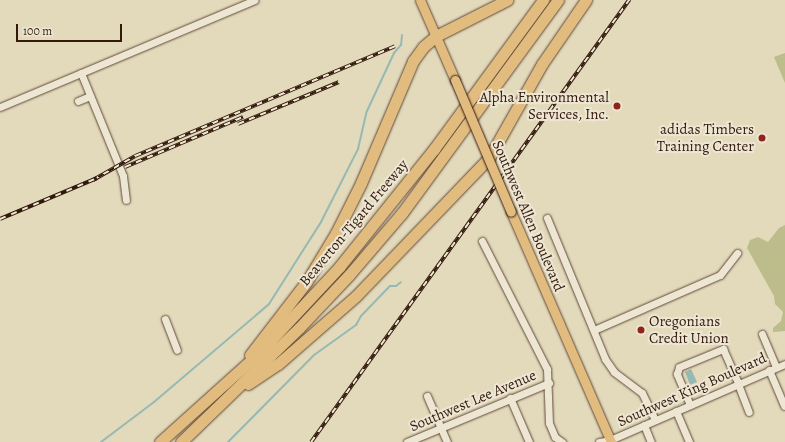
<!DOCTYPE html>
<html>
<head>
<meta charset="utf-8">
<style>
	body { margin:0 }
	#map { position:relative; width:785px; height:442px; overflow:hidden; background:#e3d9bb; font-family:Alegreya,serif }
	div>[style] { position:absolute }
	.green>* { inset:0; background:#bcbd8b }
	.water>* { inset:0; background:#96b9b4 }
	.stream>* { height:2px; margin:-1px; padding:0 1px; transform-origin:1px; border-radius:1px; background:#96b9b4 }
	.roads { filter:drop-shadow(0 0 1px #5e4938) drop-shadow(0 0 1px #5e4938) }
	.minor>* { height:7px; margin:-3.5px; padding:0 3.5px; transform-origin:3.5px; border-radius:3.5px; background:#ede6d3 }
	.major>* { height:9px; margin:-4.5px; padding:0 4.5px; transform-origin:4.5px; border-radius:4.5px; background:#e2bc7e }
	.highway>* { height:11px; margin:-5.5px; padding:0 5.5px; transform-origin:5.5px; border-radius:5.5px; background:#e2bc7e }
	.rail>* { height:3.5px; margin-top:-1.75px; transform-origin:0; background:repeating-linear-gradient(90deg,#ede6d3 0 6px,#32190c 0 12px); box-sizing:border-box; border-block:1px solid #32190c }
	.bridges { filter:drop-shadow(0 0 1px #32190c) drop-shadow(0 0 1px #32190c) }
	.major-bridge>* { height:9px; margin:-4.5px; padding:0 4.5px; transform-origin:4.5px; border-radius:4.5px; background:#e2bc7e }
	.dots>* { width:11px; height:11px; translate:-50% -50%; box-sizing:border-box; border:2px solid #ede6d3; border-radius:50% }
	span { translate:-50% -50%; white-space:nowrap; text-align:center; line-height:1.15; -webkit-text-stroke:4px #ede6d3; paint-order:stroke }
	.poi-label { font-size:15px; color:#32190c }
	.right { translate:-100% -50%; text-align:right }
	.left { translate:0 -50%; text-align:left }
	.street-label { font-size:15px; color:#32190c }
	.scale { position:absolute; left:16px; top:24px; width:106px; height:18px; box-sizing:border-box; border:2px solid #32190c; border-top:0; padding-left:5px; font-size:12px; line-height:14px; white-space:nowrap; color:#32190c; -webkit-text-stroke:3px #ede6d3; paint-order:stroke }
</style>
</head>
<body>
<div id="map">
	<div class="green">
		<div style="clip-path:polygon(785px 53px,785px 83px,774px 57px)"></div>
		<div style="clip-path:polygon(785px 225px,785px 331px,773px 332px,773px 328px,781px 321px,783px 312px,775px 304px,774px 296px,747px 248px,750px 240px,758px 237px,768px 242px,779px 228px)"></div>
	</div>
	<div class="water">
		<div style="clip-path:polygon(691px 369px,697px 382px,690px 385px,685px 372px)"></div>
	</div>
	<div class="stream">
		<div style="left:101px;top:442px;width:66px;rotate:-37deg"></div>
		<div style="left:154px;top:402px;width:151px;rotate:-40.4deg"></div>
		<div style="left:269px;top:304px;width:97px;rotate:-57.6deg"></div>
		<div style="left:321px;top:222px;width:82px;rotate:-63.1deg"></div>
		<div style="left:358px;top:149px;width:39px;rotate:-77deg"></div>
		<div style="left:367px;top:111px;width:64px;rotate:-65deg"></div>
		<div style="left:394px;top:53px;width:11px;rotate:-49deg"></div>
		<div style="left:401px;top:45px;width:10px;rotate:-84deg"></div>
		<div style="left:228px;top:442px;width:122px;rotate:-45.3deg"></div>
		<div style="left:314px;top:355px;width:52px;rotate:-35.5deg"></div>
		<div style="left:356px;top:325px;width:10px;rotate:-61deg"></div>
		<div style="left:361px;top:316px;width:42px;rotate:-46deg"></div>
		<div style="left:390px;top:286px;width:6px"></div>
		<div style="left:396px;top:286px;width:6px;rotate:-39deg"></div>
	</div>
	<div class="roads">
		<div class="minor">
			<div style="left:81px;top:73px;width:111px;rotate:67.8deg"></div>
			<div style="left:123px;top:176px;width:24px;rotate:83deg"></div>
			<div style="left:78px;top:101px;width:13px;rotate:-23deg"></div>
			<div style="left:0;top:107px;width:276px;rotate:-22.8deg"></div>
			<div style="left:547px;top:218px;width:152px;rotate:67.6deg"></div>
			<div style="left:605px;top:359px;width:16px;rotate:55deg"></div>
			<div style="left:614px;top:372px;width:35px;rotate:37deg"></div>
			<div style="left:642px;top:393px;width:30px;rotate:64deg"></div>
			<div style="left:482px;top:241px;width:144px;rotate:63.1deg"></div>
			<div style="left:547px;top:369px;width:54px;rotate:87.9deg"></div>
			<div style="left:549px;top:423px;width:15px;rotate:67deg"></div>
			<div style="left:555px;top:437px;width:9px;rotate:36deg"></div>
			<div style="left:165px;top:319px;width:33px;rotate:69deg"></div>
			<div style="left:594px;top:330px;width:137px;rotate:-23.6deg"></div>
			<div style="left:720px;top:275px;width:28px;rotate:-52deg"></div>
			<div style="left:762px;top:334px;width:36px;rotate:67deg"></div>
			<div style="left:769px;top:370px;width:39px;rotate:67deg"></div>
			<div style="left:738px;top:384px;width:30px;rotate:69deg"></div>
			<div style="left:427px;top:396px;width:50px;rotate:66.5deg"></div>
			<div style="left:510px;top:398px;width:48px;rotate:66.6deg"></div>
			<div style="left:690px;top:405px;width:34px;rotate:-113deg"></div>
			<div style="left:677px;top:374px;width:7px;rotate:-74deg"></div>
			<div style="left:679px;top:367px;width:48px;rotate:-22.2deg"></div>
			<div style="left:723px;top:349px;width:37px;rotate:66deg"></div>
			<div style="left:676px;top:411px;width:34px;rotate:67deg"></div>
			<div style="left:644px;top:425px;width:18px;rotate:68deg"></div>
			<div style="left:407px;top:442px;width:154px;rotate:-22.6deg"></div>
			<div style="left:599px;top:442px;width:11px;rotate:-10deg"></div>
			<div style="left:610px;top:440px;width:191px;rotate:-23.5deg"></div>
		</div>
		<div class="major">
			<div style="left:420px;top:0;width:87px;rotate:66.4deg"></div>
			<div style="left:511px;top:212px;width:251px;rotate:66.5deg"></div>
		</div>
		<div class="highway">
			<div style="left:250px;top:355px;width:93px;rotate:-52.4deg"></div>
			<div style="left:307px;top:281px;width:56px;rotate:-58.9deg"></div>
			<div style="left:336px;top:233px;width:56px;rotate:-63.4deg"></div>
			<div style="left:361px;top:183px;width:133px;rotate:-66.9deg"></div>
			<div style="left:413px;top:61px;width:17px;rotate:-54deg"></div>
			<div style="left:423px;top:47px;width:17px;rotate:-40deg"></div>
			<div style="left:436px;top:36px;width:80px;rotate:-26.9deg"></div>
			<div style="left:248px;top:384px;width:36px;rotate:-34deg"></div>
			<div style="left:278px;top:364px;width:103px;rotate:-41.1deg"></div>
			<div style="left:356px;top:296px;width:192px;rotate:-46.1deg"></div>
			<div style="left:489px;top:158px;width:108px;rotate:-60.6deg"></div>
			<div style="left:542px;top:64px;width:78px;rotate:-55.5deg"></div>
			<div style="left:160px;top:442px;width:133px;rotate:-42deg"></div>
			<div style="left:259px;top:353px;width:119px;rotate:-47deg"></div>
			<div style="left:340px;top:266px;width:150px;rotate:-51.2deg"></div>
			<div style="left:434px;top:149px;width:185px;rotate:-53.8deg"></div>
			<div style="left:181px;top:442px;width:164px;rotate:-44deg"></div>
			<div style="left:299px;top:328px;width:73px;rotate:-46.7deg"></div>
			<div style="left:349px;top:275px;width:82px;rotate:-49.5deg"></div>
			<div style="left:402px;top:213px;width:264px;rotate:-53.8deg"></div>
		</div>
	</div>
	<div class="rail">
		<div style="left:238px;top:124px;width:109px;rotate:-22.6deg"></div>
		<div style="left:125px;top:167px;width:128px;rotate:-23deg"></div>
		<div style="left:93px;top:180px;width:48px;rotate:-29.7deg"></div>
		<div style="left:135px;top:156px;width:282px;rotate:-22.9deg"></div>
		<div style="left:0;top:219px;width:105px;rotate:-22.9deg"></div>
		<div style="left:311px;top:442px;width:545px;rotate:-54.27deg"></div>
	</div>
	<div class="bridges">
		<div class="major-bridge">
			<div style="left:455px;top:80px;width:143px;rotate:67deg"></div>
		</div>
	</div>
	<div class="dots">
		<div style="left:617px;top:106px;background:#8f2418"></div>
		<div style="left:762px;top:138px;background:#8f2418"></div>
		<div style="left:641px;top:330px;background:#8f2418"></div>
	</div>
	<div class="poi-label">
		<span class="right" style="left:609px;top:106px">Alpha Environmental<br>Services, Inc.</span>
		<span class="right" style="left:754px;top:138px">adidas Timbers<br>Training Center</span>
		<span class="left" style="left:649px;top:330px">Oregonians<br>Credit Union</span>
	</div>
	<div class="street-label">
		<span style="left:528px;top:216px;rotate:67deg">Southwest Allen Boulevard</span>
		<span style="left:354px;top:223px;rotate:-50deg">Beaverton-Tigard Freeway</span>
		<span style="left:692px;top:390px;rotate:-24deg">Southwest King Boulevard</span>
		<span style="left:473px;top:401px;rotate:-23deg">Southwest Lee Avenue</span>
	</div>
	<div class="scale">100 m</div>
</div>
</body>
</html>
